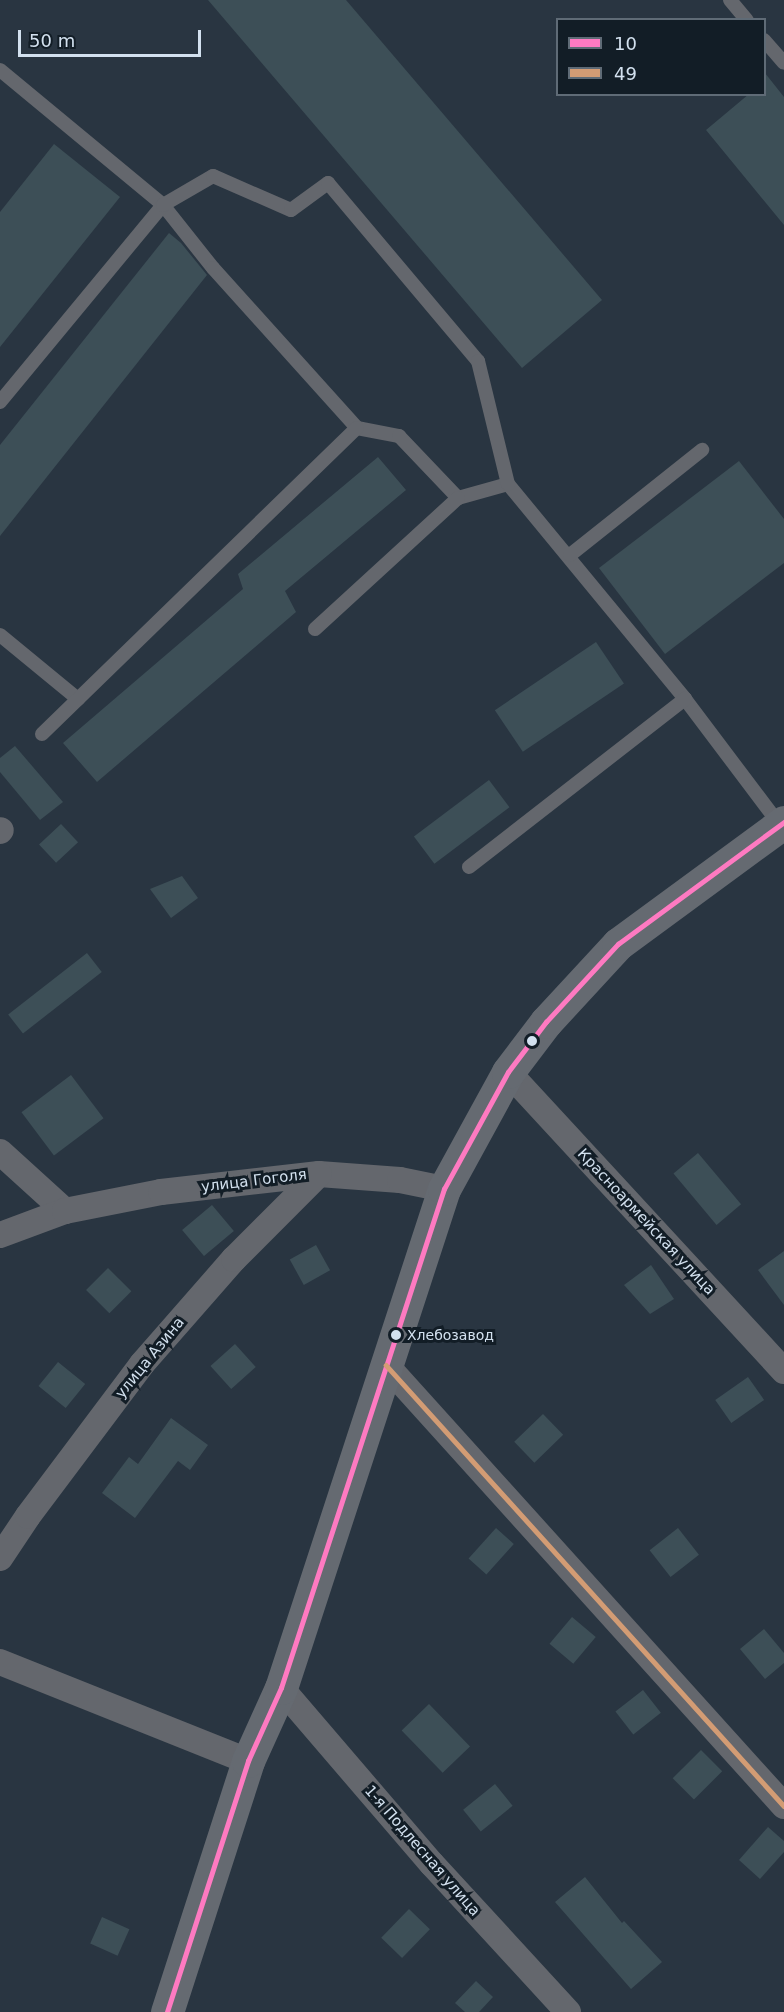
<!DOCTYPE html>
<html>
<head>
<meta charset="utf-8">
<style>
	body { margin:0 }
	#map { position:relative; width:784px; height:2012px; overflow:hidden; background:#293541; font-family:"DejaVu Sans",sans-serif }
	div>[style] { position:absolute }
	.building>* { inset:0; background:#3d4f57; transform-origin:0 0 }
	.service>* { height:14px; margin:-7px; padding:0 7px; transform-origin:7px; border-radius:7px; background:#64676d }
	.minor>* { height:26px; margin:-13px; padding:0 13px; transform-origin:13px; border-radius:13px; background:#64676d }
	.secondary>* { height:33px; margin:-16.5px; padding:0 16.5px; transform-origin:16.5px; border-radius:16.5px; background:#656a71 }
	.bus-1>* { height:4.5px; margin:-2.25px; padding:0 2.25px; transform-origin:2.25px; border-radius:2.25px; background:#fe7ac1 }
	.bus-2>* { height:4.5px; margin:-2.25px; padding:0 2.25px; transform-origin:2.25px; border-radius:2.25px; background:#d39c74 }
	.dots>* { width:16px; height:16px; translate:-50% -50%; box-sizing:border-box; border:3px solid #121d26; border-radius:50% }
	span { translate:-50% -50%; white-space:nowrap; text-align:center; line-height:1.15; -webkit-text-stroke:6px #121d26; paint-order:stroke }
	.bus-label { font-size:14px; color:#d3e1ef }
	.left { translate:0 -50%; text-align:left }
	.street-label { font-size:15px; color:#d3e1ef }
	.legend { position:absolute; left:556px; top:18px; width:210px; height:78px; box-sizing:border-box; background:#121d26; border:2px solid #5f6b76; margin:0; padding:8px 10px; list-style:none; font-size:18px; color:#d3e1ef }
	.legend li { display:flex; align-items:center; gap:12px; height:30px }
	.legend b { width:30px; border:2px solid #5f6b76 }
	.scale { position:absolute; left:18px; top:30px; width:183px; height:27px; box-sizing:border-box; border:3px solid #d3e1ef; border-top:0; padding-left:8px; font-size:18px; line-height:21px; white-space:nowrap; color:#d3e1ef; -webkit-text-stroke:4px #121d26; paint-order:stroke }
</style>
</head>
<body>
<div id="map">
	<div class="building">
		<div style="clip-path:polygon(208px 0,346px 0,602px 300px,522px 368px)"></div>
		<div style="clip-path:polygon(765px 73px,784px 97px,784px 225px,706px 130px,749px 94px,765px 94px)"></div>
		<div style="clip-path:polygon(54px 144px,120px 197px,0 347px,0 212px)"></div>
		<div style="clip-path:polygon(169px 233px,181px 243px,207px 275px,0 536px,0 445px)"></div>
		<div style="clip-path:polygon(378px 457px,406px 490px,285px 591px,296px 612px,97px 782px,63px 743px,243px 589px,238px 574px)"></div>
		<div style="clip-path:polygon(739px 461px,784px 519px,784px 563px,665px 654px,599px 568px)"></div>
		<div style="left:596px;top:642px;width:50px;height:122px;rotate:56deg"></div>
		<div style="clip-path:polygon(15px 746px,63px 802px,40px 820px,0 772px,0 758px)"></div>
		<div style="left:489px;top:780px;width:34px;height:94px;rotate:53deg"></div>
		<div style="left:61px;top:824px;width:25px;height:30px;rotate:47deg"></div>
		<div style="clip-path:polygon(182px 876px,198px 898px,171px 918px,150px 889px)"></div>
		<div style="left:87px;top:953px;width:24px;height:100px;rotate:52deg"></div>
		<div style="left:71px;top:1075px;width:54px;height:62px;rotate:53deg"></div>
		<div style="left:698px;top:1153px;width:67px;height:32px;rotate:50deg"></div>
		<div style="left:212px;top:1205px;width:34px;height:39px;rotate:50deg"></div>
		<div style="left:316px;top:1245px;width:29px;height:30px;rotate:61deg"></div>
		<div style="clip-path:polygon(784px 1251px,784px 1305px,758px 1270px)"></div>
		<div style="clip-path:polygon(651px 1265px,674px 1299px,650px 1314px,624px 1285px)"></div>
		<div style="left:108px;top:1268px;width:33px;height:31px;rotate:45deg"></div>
		<div style="left:235px;top:1344px;width:31px;height:33px;rotate:48deg"></div>
		<div style="left:58px;top:1362px;width:35px;height:31px;rotate:39deg"></div>
		<div style="left:748px;top:1377px;width:28px;height:40px;rotate:55deg"></div>
		<div style="left:543px;top:1414px;width:29px;height:40px;rotate:46deg"></div>
		<div style="clip-path:polygon(171px 1418px,208px 1445px,190px 1470px,178px 1461px,135px 1518px,102px 1493px,129px 1457px,138px 1464px)"></div>
		<div style="left:496px;top:1528px;width:24px;height:41px;rotate:42deg"></div>
		<div style="left:678px;top:1528px;width:34px;height:36px;rotate:52deg"></div>
		<div style="left:572px;top:1617px;width:31px;height:35px;rotate:40deg"></div>
		<div style="clip-path:polygon(764px 1629px,784px 1653px,784px 1663px,765px 1679px,740px 1649px)"></div>
		<div style="left:643px;top:1690px;width:29px;height:35px;rotate:52deg"></div>
		<div style="left:429px;top:1704px;width:59px;height:38px;rotate:46deg"></div>
		<div style="left:701px;top:1750px;width:30px;height:40px;rotate:45deg"></div>
		<div style="left:495px;top:1784px;width:28px;height:41px;rotate:51deg"></div>
		<div style="clip-path:polygon(768px 1827px,784px 1841px,784px 1852px,760px 1879px,739px 1860px)"></div>
		<div style="clip-path:polygon(585px 1877px,622px 1923px,624px 1921px,662px 1962px,631px 1989px,555px 1902px)"></div>
		<div style="left:409px;top:1909px;width:29px;height:40px;rotate:44deg"></div>
		<div style="left:102px;top:1917px;width:30px;height:29px;rotate:24deg"></div>
		<div style="clip-path:polygon(476px 1981px,493px 1997px,479px 2012px,465px 2012px,455px 2003px)"></div>
	</div>
	<div class="service">
		<div style="left:730px;top:0;width:26px;rotate:50deg"></div>
		<div style="left:764px;top:40px;width:30px;rotate:49deg"></div>
		<div style="left:0;top:70px;width:212px;rotate:39.6deg"></div>
		<div style="left:163px;top:205px;width:80px;rotate:51.6deg"></div>
		<div style="left:213px;top:268px;width:215px;rotate:48deg"></div>
		<div style="left:357px;top:428px;width:43px;rotate:10.8deg"></div>
		<div style="left:399px;top:436px;width:86px;rotate:46.4deg"></div>
		<div style="left:458px;top:498px;width:52px;rotate:-15.6deg"></div>
		<div style="left:508px;top:484px;width:278px;rotate:50.5deg"></div>
		<div style="left:685px;top:699px;width:158px;rotate:53deg"></div>
		<div style="left:0;top:402px;width:256px;rotate:-50.4deg"></div>
		<div style="left:163px;top:205px;width:58px;rotate:-30.1deg"></div>
		<div style="left:213px;top:176px;width:85px;rotate:23.6deg"></div>
		<div style="left:291px;top:210px;width:46px;rotate:-36.1deg"></div>
		<div style="left:328px;top:183px;width:233px;rotate:49.9deg"></div>
		<div style="left:478px;top:361px;width:127px;rotate:76.3deg"></div>
		<div style="left:570px;top:555px;width:169px;rotate:-38.5deg"></div>
		<div style="left:315px;top:629px;width:194px;rotate:-42.5deg"></div>
		<div style="left:0;top:635px;width:101px;rotate:39.4deg"></div>
		<div style="left:42px;top:734px;width:439px;rotate:-44.2deg"></div>
		<div style="left:469px;top:867px;width:274px;rotate:-37.9deg"></div>
	</div>
	<div class="minor">
		<div style="left:0;top:831px;width:1px;rotate:-45deg"></div>
		<div style="left:508px;top:1072px;width:407px;rotate:47.3deg"></div>
		<div style="left:0;top:1152px;width:88px;rotate:42.2deg"></div>
		<div style="left:0;top:1235px;width:69px;rotate:-20.3deg"></div>
		<div style="left:65px;top:1211px;width:98px;rotate:-11.2deg"></div>
		<div style="left:161px;top:1192px;width:159px;rotate:-6.5deg"></div>
		<div style="left:319px;top:1174px;width:81px;rotate:4.2deg"></div>
		<div style="left:400px;top:1180px;width:45px;rotate:11.6deg"></div>
		<div style="left:386px;top:1365px;width:594px;rotate:47.93deg"></div>
		<div style="left:0;top:1558px;width:50px;rotate:-56.3deg"></div>
		<div style="left:28px;top:1516px;width:190px;rotate:-53.1deg"></div>
		<div style="left:142px;top:1364px;width:140px;rotate:-48.8deg"></div>
		<div style="left:234px;top:1259px;width:120px;rotate:-45deg"></div>
		<div style="left:0;top:1662px;width:267px;rotate:21.8deg"></div>
		<div style="left:281px;top:1688px;width:232px;rotate:49.4deg"></div>
		<div style="left:432px;top:1864px;width:201px;rotate:47.4deg"></div>
	</div>
	<div class="secondary">
		<div style="left:167px;top:2012px;width:264px;rotate:-72.1deg"></div>
		<div style="left:248px;top:1761px;width:80px;rotate:-65.7deg"></div>
		<div style="left:281px;top:1688px;width:525px;rotate:-71.91deg"></div>
		<div style="left:444px;top:1189px;width:133px;rotate:-61.3deg"></div>
		<div style="left:508px;top:1072px;width:63px;rotate:-52.8deg"></div>
		<div style="left:546px;top:1022px;width:106px;rotate:-47.3deg"></div>
		<div style="left:618px;top:944px;width:206px;rotate:-36.3deg"></div>
	</div>
	<div class="bus-1">
		<div style="left:167px;top:2012px;width:264px;rotate:-72.1deg"></div>
		<div style="left:248px;top:1761px;width:80px;rotate:-65.7deg"></div>
		<div style="left:281px;top:1688px;width:525px;rotate:-71.91deg"></div>
		<div style="left:444px;top:1189px;width:133px;rotate:-61.3deg"></div>
		<div style="left:508px;top:1072px;width:63px;rotate:-52.8deg"></div>
		<div style="left:546px;top:1022px;width:106px;rotate:-47.3deg"></div>
		<div style="left:618px;top:944px;width:206px;rotate:-36.3deg"></div>
	</div>
	<div class="bus-2">
		<div style="left:386px;top:1365px;width:594px;rotate:47.93deg"></div>
	</div>
	<div class="dots">
		<div style="left:532px;top:1041px;background:#d3e1ef"></div>
		<div style="left:396px;top:1335px;background:#d3e1ef"></div>
	</div>
	<div class="bus-label">
		<span class="left" style="left:407px;top:1335px">Хлебозавод</span>
	</div>
	<div class="street-label">
		<span style="left:254px;top:1181px;rotate:-7deg">улица Гоголя</span>
		<span style="left:646px;top:1222px;rotate:47deg">Красноармейская улица</span>
		<span style="left:150px;top:1358px;rotate:-51deg">улица Азина</span>
		<span style="left:422px;top:1851px;rotate:49deg">1-я Подлесная улица</span>
	</div>
	<ul class="legend">
	<li><b style="height:8px;background:#fe7ac1"></b>10</li>
	<li><b style="height:8px;background:#d39c74"></b>49</li>
	</ul>
	<div class="scale">50 m</div>
</div>
</body>
</html>
